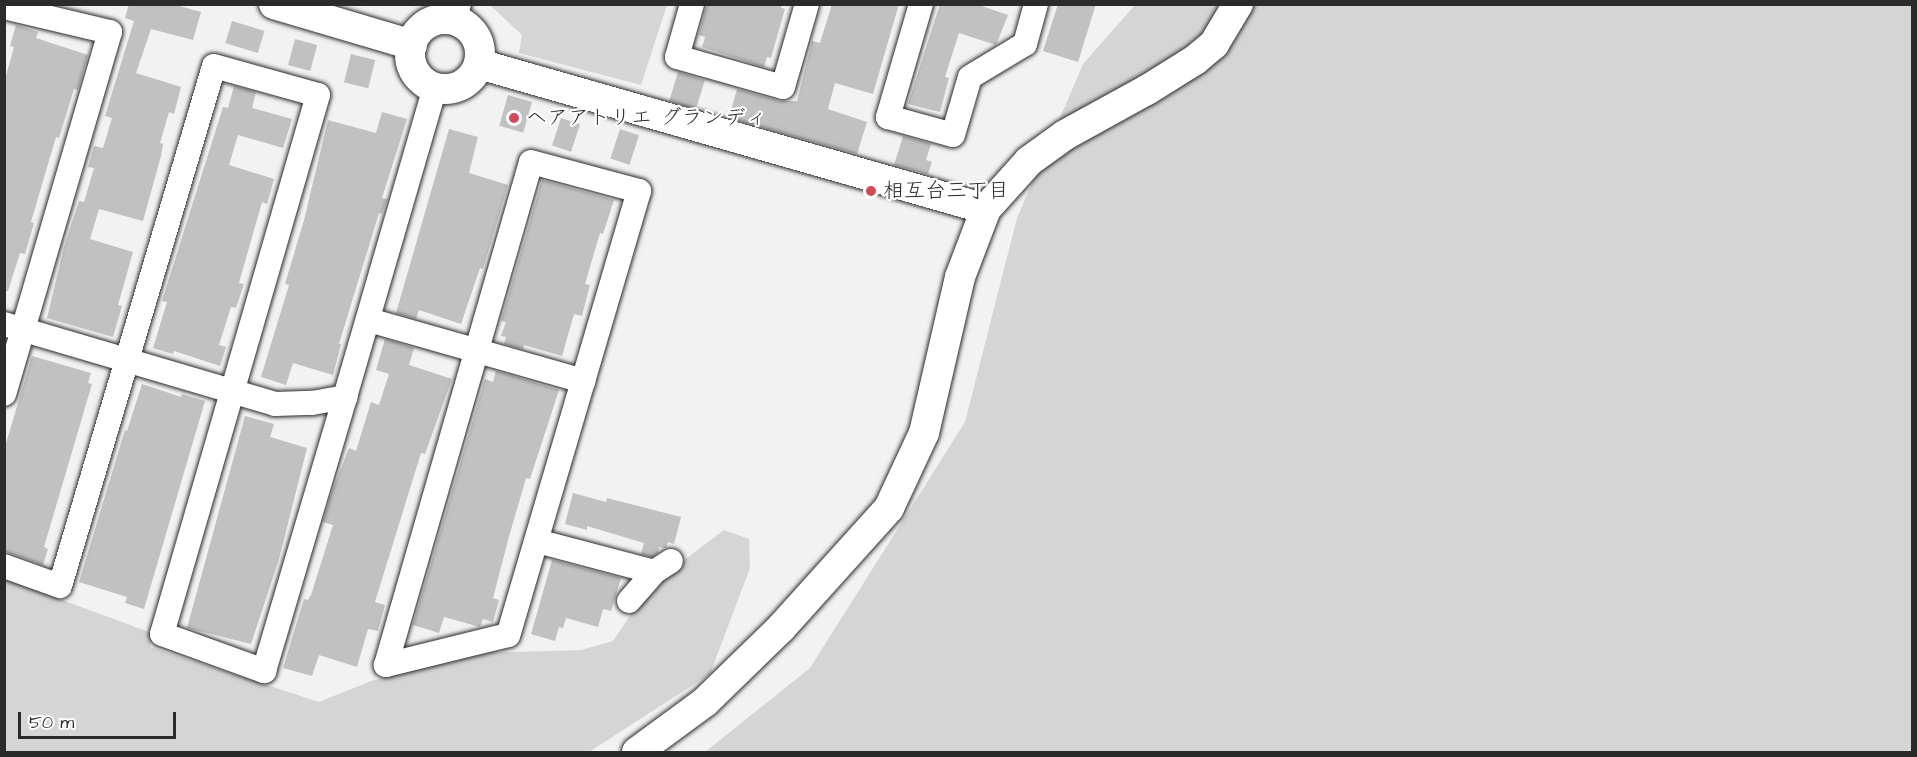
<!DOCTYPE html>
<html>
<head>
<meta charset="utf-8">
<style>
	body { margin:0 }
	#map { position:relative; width:1917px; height:757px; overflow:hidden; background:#f2f2f2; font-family:"Architects Daughter","Klee One",sans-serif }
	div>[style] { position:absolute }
	.green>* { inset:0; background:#d5d5d5 }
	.building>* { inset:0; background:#c1c1c1; transform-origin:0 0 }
	.roads { filter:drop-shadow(0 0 2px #2b2b2b) drop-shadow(0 0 2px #2b2b2b) }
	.minor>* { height:24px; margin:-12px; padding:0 12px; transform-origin:12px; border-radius:12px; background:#fff }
	.tertiary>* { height:30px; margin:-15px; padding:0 15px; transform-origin:15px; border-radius:15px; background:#fff }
	.tertiary>.ring { margin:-15px; padding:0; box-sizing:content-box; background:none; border:30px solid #fff; border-radius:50% }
	.dots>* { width:16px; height:16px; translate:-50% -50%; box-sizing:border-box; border:3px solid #fff; border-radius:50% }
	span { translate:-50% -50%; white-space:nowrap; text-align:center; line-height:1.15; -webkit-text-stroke:4.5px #fff; paint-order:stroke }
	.poi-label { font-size:21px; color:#2b2b2b }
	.left { translate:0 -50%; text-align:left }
	.frame { position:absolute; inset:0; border:6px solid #2b2b2b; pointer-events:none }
	.scale { position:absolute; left:18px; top:712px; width:158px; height:27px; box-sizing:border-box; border:3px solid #2b2b2b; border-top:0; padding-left:8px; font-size:18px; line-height:21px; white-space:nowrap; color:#2b2b2b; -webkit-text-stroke:4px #fff; paint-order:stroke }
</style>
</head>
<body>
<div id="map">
	<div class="green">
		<div style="clip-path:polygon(490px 5px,667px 5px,641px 85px,519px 53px,522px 35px)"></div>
		<div style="clip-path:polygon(1135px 5px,1912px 5px,1912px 752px,705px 752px,810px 668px,965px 422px,1017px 218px,1083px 64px)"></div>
		<div style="clip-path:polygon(724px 530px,749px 539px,750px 568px,710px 674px,589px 752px,5px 752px,5px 579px,152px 633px,150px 647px,319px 702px,371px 681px,480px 653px,581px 650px,613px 641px,651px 585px)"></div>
	</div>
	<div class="building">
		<div style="clip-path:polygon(129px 4px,172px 4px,201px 12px,193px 40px,151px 29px,136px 73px,181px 87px,174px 114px,169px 112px,160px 143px,163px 144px,161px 156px,143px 221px,99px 209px,90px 239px,133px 252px,118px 305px,122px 306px,113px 337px,47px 318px,64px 247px,79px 201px,84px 202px,94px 168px,88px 167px,94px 146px,103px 148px,112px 118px,105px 116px,134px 21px,125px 18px)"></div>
		<div style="clip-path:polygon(707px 4px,782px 4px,781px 8px,785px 9px,771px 58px,767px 57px,764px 67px,702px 47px,705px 37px,699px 35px)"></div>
		<div style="clip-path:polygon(832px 4px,899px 4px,873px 94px,835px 83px,828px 109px,867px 122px,857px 154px,729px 118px,737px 89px,779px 101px,797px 101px,812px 41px,820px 43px)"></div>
		<div style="clip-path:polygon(940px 4px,976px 4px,1008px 15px,996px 45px,959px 33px,945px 77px,949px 78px,940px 112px,908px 104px)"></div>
		<div style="clip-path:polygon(1058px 4px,1096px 4px,1078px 62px,1043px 51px)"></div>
		<div style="left:232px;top:21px;width:34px;height:23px;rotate:17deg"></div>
		<div style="clip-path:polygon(16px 25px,38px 32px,36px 38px,88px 55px,78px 90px,74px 89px,59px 138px,56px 137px,31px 222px,34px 223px,25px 254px,20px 253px,8px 291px,4px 291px,4px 83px,14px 47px,10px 46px)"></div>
		<div style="left:295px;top:39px;width:23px;height:27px;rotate:15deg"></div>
		<div style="left:351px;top:54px;width:25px;height:29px;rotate:14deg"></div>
		<div style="left:678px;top:72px;width:28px;height:30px;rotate:17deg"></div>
		<div style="clip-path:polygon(234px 86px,256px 92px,252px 108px,292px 119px,283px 148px,238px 135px,229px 165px,274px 179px,267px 204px,262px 202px,239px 283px,244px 284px,236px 308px,231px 307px,219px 345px,226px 347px,220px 366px,174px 351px,173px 354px,153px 348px,167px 302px,162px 301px,223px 107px,228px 108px)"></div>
		<div style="left:508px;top:95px;width:25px;height:32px;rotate:16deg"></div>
		<div style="clip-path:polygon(382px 112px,407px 119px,382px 198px,387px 199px,382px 214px,379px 213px,339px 344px,341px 344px,333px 375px,293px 363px,286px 385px,261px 377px,289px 285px,285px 284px,304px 220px,328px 120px,376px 133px)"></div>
		<div style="left:561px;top:118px;width:20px;height:29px;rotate:18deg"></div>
		<div style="clip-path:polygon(449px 129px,478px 137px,469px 173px,508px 185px,483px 269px,480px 268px,461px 324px,419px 310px,416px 319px,396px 313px)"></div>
		<div style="left:620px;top:129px;width:20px;height:31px;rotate:18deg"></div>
		<div style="clip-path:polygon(903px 136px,931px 144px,926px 160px,932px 162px,928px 174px,894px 165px)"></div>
		<div style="clip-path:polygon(542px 180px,614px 200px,603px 234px,600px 233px,585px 284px,590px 285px,582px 316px,574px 314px,562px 356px,524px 345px,523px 349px,504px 344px,506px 337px,501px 336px,506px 322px,501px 321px)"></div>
		<div style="clip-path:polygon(385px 339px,414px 348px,409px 365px,452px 379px,425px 454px,421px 453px,375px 602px,385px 605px,378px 631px,368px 629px,357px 667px,319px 655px,312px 676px,283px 668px,304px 599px,308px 600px,311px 595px,333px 525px,323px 522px,333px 489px,349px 448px,356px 451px,371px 402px,379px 405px,389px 374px,376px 370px)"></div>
		<div style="clip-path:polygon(32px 356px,91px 373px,88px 383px,92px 384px,44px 547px,48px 549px,43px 565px,4px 551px,4px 450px)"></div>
		<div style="clip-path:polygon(496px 371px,559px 390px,530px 479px,526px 478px,508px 540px,493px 598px,499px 600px,493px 622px,483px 619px,480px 627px,444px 617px,439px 633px,413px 625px,485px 379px,493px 382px)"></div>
		<div style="clip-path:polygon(142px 384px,181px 397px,182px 394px,205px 401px,144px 609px,125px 603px,127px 597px,79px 582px,125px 430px,127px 431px)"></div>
		<div style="clip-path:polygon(245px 416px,274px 424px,270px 437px,307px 448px,279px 559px,251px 644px,187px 628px)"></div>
		<div style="clip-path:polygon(573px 493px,606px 502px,607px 498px,681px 517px,674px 544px,668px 542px,666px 548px,659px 547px,658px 553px,652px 557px,641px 554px,644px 543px,587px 526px,587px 530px,565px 524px)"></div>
		<div style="clip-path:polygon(552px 560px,621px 578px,611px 611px,603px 609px,598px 627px,566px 618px,563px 628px,559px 627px,555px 641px,531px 634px)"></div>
	</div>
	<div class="roads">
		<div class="minor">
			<div style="left:692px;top:4px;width:55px;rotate:105.8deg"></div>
			<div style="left:677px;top:57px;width:110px;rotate:15.8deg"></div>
			<div style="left:783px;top:87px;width:86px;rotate:-73.9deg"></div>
			<div style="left:921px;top:4px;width:118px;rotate:106.3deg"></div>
			<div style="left:888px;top:117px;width:67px;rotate:15.5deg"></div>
			<div style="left:953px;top:135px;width:60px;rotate:-73.7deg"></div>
			<div style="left:970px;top:77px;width:64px;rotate:-31deg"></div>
			<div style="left:1025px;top:44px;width:41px;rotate:-74.6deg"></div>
			<div style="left:4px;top:7px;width:109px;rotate:13.3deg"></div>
			<div style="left:110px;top:32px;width:377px;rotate:106.3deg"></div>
			<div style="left:454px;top:20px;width:17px;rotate:-73deg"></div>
			<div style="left:531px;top:162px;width:112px;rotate:15deg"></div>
			<div style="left:639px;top:191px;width:463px;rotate:106.4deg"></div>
			<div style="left:508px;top:635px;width:126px;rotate:166.2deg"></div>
			<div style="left:386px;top:665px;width:523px;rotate:-73.92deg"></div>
			<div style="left:369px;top:320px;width:223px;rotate:15.9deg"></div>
			<div style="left:4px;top:324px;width:283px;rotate:16.4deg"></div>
			<div style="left:275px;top:404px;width:37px;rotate:-2deg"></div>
			<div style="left:312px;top:403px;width:34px;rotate:-10deg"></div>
			<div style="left:345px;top:397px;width:323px;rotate:-73.8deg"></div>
			<div style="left:537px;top:541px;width:121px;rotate:14.8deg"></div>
			<div style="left:4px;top:566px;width:59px;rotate:19.7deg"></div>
			<div style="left:60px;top:586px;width:542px;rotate:-73.5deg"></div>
			<div style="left:214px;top:66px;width:108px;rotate:15.6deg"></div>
			<div style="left:318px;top:95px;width:561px;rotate:106.14deg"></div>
			<div style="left:162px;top:634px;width:109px;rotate:19.9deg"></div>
			<div style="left:264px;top:671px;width:286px;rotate:-73.5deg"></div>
			<div style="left:629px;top:601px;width:38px;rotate:-49deg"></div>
			<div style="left:654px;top:572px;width:20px;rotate:-33deg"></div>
		</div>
		<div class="tertiary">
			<div style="left:274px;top:4px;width:144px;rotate:16.5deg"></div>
			<div class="ring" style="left:410px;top:19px;width:40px;height:40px"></div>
			<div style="left:479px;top:64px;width:527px;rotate:15.96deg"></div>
			<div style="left:637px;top:752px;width:84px;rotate:-36.3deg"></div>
			<div style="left:705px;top:702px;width:106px;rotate:-44.2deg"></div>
			<div style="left:781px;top:628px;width:161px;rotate:-48deg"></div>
			<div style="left:889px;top:508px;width:83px;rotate:-65deg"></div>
			<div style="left:924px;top:433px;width:160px;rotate:-77deg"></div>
			<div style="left:960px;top:277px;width:73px;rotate:-69.1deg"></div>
			<div style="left:986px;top:209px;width:64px;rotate:-48.1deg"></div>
			<div style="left:1029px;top:161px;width:44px;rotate:-35.8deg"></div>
			<div style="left:1065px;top:135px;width:94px;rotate:-28.8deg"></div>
			<div style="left:1147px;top:90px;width:57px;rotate:-32deg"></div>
			<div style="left:1195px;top:60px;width:25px;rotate:-40deg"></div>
			<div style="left:1214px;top:44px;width:47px;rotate:-59deg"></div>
		</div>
	</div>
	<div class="dots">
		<div style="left:514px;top:118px;background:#d1495b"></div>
		<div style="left:871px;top:191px;background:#d1495b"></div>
	</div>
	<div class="poi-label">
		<span class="left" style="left:526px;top:118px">ヘアアトリエ グランディ</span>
		<span class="left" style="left:883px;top:191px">相互台三丁目</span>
	</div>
	<div class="frame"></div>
	<div class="scale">50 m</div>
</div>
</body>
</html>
